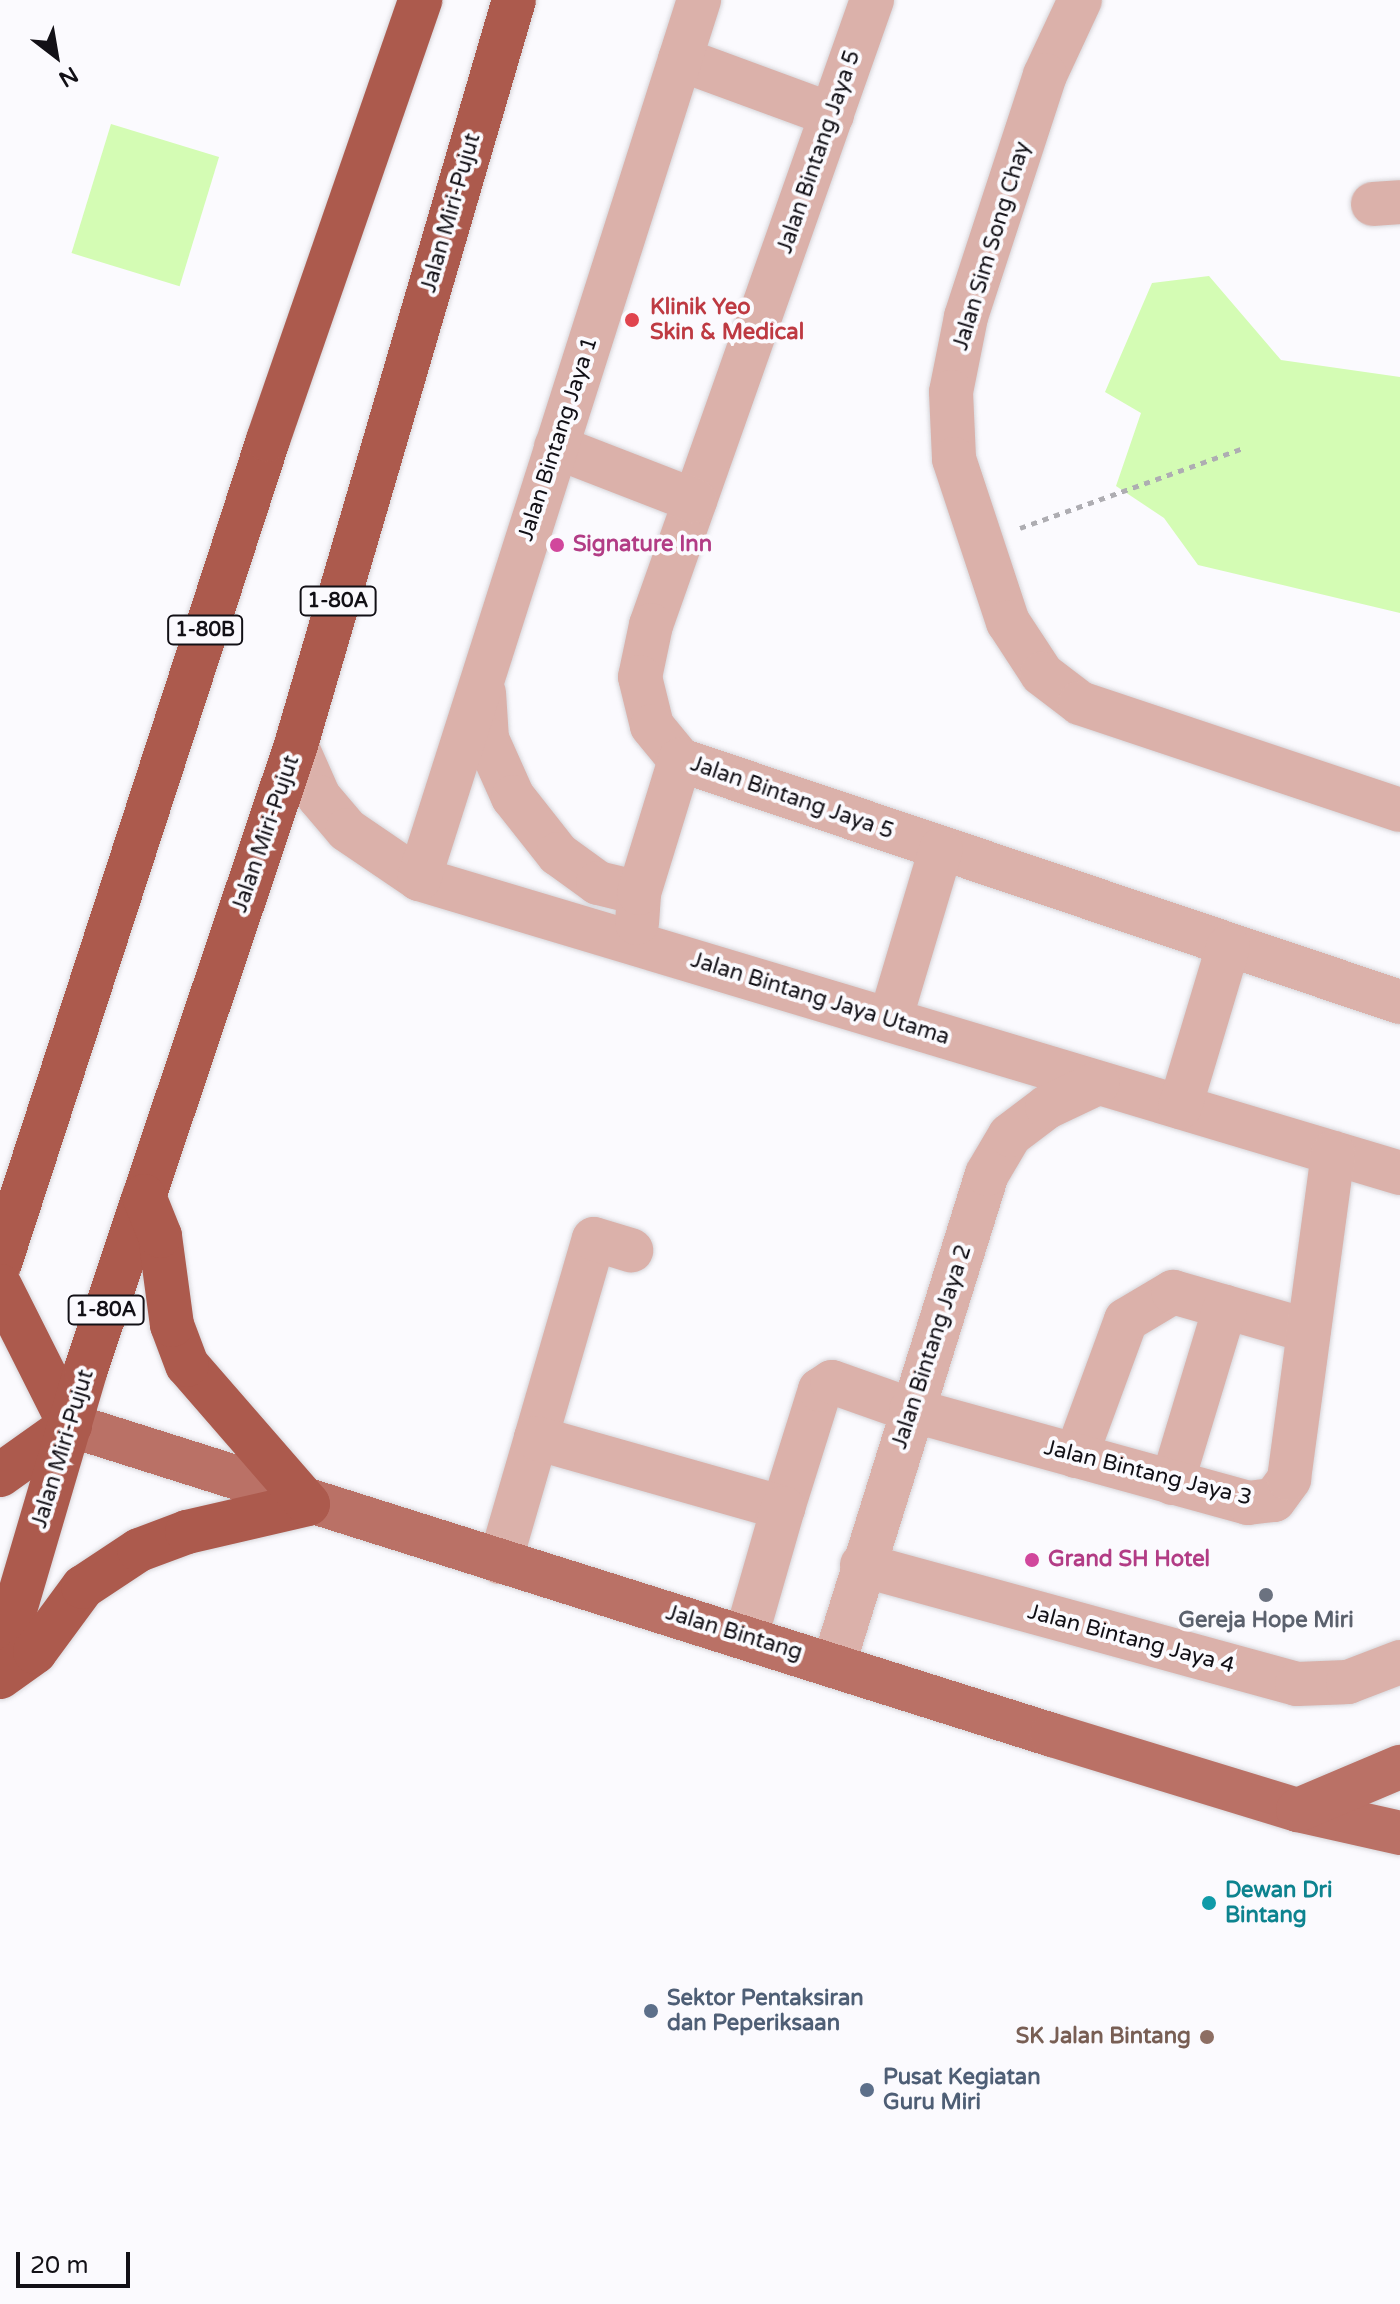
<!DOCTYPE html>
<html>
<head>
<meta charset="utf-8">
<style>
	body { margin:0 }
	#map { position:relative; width:1400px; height:2304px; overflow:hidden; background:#fbfafe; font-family:"Varela Round",sans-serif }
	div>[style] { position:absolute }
	.green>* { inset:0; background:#d4fcb4; transform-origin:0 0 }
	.path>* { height:5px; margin-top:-2.5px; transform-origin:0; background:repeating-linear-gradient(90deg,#aeadb2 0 6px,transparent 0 12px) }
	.roads { filter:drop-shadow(0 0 2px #d6d5d9) drop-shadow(0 0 2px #d6d5d9) }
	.minor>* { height:44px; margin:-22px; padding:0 22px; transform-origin:22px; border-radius:22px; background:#dbb1aa }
	.major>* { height:44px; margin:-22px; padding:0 22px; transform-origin:22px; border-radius:22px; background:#ba7166 }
	.highway>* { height:44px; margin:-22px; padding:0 22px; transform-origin:22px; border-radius:22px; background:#ac5a4d }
	.dots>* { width:22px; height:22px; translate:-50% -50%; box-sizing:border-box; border:4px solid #fbfafe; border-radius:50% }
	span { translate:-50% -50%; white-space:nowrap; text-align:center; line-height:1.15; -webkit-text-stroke:8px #fbfafe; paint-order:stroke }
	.shield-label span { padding:2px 6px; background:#fbfafe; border:2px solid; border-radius:6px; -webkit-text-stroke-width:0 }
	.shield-label { font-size:20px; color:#121016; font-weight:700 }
	.street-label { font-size:22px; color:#121016 }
	.health-label { font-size:22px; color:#be3a42; font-weight:700 }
	.left { translate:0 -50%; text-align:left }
	.hotel-label { font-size:22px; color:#b23c85; font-weight:700 }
	.worship-label { font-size:22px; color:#5b616d; font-weight:700 }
	.culture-label { font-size:22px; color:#0d838f; font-weight:700 }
	.service-label { font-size:22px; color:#4e5e75; font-weight:700 }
	.education-label { font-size:22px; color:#785e54; font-weight:700 }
	.right { translate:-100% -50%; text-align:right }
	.north { position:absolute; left:16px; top:16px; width:80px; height:80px; -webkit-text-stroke:6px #fbfafe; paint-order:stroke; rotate:149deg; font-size:22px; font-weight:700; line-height:32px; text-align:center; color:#121016 }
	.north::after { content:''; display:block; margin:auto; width:28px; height:36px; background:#121016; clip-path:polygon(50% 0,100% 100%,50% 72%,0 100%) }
	.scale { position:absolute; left:16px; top:2252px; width:114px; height:36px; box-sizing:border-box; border:4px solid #121016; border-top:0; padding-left:10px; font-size:24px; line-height:28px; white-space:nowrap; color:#121016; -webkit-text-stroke:6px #fbfafe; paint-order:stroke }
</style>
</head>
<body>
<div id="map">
	<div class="green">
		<div style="left:111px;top:124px;width:113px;height:135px;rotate:17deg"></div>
		<div style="clip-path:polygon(1209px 276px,1281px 360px,1400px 377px,1400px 613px,1198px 565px,1164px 518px,1116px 486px,1141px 413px,1105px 392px,1152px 283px)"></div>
	</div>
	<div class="path">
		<div style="left:1020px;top:528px;width:238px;rotate:-19.7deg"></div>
	</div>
	<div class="roads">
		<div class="minor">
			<div style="left:872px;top:0;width:663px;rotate:109.47deg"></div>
			<div style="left:651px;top:625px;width:53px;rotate:101.9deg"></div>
			<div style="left:640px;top:677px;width:50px;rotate:76.2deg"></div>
			<div style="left:652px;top:726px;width:44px;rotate:50.5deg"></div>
			<div style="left:680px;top:760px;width:760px;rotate:18.58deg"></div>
			<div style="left:1080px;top:0;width:83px;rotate:115deg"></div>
			<div style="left:1045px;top:75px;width:255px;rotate:108.1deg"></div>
			<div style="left:966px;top:317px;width:76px;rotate:101.3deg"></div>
			<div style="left:951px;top:392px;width:67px;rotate:87.4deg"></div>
			<div style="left:954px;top:459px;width:172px;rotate:71.7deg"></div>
			<div style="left:1008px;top:622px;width:62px;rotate:56.8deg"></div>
			<div style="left:1042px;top:674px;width:48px;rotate:37.3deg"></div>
			<div style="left:1080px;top:703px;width:337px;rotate:18.5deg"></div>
			<div style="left:680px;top:59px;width:162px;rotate:20.2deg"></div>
			<div style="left:1373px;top:204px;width:27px;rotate:-4deg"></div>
			<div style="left:556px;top:447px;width:149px;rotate:21.2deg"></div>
			<div style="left:484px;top:693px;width:46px;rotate:86.3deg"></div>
			<div style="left:487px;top:739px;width:64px;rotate:65.9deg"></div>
			<div style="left:513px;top:797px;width:73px;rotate:51.7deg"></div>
			<div style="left:558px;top:854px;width:49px;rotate:35.9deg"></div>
			<div style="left:598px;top:883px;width:42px;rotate:13.7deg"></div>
			<div style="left:296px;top:745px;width:57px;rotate:66.1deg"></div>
			<div style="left:319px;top:797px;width:43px;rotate:49.7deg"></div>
			<div style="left:347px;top:830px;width:87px;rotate:34.2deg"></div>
			<div style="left:419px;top:879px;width:1024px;rotate:16.68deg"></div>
			<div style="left:419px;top:879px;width:923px;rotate:-72.33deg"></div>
			<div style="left:637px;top:923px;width:30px;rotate:-86deg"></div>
			<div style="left:639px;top:893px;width:139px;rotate:-72.9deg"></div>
			<div style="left:890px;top:1020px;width:178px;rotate:-73.4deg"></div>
			<div style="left:1180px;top:1107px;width:167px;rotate:-73.3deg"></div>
			<div style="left:536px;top:1438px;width:207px;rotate:-73.8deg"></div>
			<div style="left:594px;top:1239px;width:39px;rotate:17deg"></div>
			<div style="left:1076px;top:1456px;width:145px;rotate:-69.8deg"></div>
			<div style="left:1126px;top:1320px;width:55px;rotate:-30.8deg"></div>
			<div style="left:1173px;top:1292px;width:141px;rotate:16deg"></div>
			<div style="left:1172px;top:1483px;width:184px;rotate:-73.2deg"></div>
			<div style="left:783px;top:1508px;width:124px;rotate:-72.6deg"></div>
			<div style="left:820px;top:1390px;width:14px;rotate:-34deg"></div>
			<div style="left:832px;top:1382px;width:84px;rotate:19.5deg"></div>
			<div style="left:911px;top:1410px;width:350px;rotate:15.4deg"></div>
			<div style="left:1248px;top:1503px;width:26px;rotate:-7deg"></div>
			<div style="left:1274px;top:1500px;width:26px;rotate:-54deg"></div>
			<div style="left:1289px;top:1479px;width:329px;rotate:-82.3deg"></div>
			<div style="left:500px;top:1562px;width:129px;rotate:-73.8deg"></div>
			<div style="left:536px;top:1438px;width:257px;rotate:15.8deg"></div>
			<div style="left:783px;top:1508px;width:134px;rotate:106deg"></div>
			<div style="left:862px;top:1565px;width:451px;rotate:15.3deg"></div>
			<div style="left:1297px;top:1684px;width:51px;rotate:-2.2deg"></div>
			<div style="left:1348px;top:1682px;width:56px;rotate:-21deg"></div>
			<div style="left:834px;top:1663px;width:512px;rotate:-72.63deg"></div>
			<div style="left:987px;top:1174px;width:45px;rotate:-59.5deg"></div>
			<div style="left:1010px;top:1135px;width:46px;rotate:-37.1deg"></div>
			<div style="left:1047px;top:1107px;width:56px;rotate:-25.2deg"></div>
		</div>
		<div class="major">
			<div style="left:70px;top:1425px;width:1030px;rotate:17.52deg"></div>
			<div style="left:1052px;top:1735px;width:257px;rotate:17deg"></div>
			<div style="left:1298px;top:1810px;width:105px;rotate:12.7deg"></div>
			<div style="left:1298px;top:1810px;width:111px;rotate:-22.9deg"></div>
		</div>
		<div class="highway">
			<div style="left:0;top:1263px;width:866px;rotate:-71.96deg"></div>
			<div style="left:268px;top:440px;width:466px;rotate:-70.9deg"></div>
			<div style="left:0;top:1286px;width:156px;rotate:63.3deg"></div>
			<div style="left:0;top:1475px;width:86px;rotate:-35.5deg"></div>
			<div style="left:0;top:1661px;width:304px;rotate:-73.6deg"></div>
			<div style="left:86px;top:1369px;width:658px;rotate:-71.4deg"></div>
			<div style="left:296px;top:745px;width:776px;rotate:-73.69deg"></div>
			<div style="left:0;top:1677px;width:43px;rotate:-35.5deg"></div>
			<div style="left:35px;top:1652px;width:81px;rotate:-53.6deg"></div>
			<div style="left:83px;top:1587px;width:67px;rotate:-33.5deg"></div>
			<div style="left:139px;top:1550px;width:51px;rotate:-20.6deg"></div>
			<div style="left:187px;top:1532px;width:124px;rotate:-13deg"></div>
			<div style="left:308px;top:1504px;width:184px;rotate:-131deg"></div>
			<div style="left:187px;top:1365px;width:43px;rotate:-110.6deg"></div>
			<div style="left:172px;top:1325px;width:90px;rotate:-97.7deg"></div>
			<div style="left:160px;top:1236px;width:43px;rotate:-111.8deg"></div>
		</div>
	</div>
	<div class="dots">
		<div style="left:632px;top:320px;background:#e0444e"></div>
		<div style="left:557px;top:545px;background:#d1479c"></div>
		<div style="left:1032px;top:1560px;background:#d1479c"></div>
		<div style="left:1266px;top:1595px;background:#6b7280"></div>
		<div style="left:1209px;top:1903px;background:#0f9aa8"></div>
		<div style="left:651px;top:2011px;background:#5c6f8a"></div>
		<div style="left:1207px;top:2037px;background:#8d6e63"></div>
		<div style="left:867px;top:2090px;background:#5c6f8a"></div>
	</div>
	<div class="shield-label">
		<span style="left:338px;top:601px">1-80A</span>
		<span style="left:205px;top:630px">1-80B</span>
		<span style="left:106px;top:1310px">1-80A</span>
	</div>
	<div class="street-label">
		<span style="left:819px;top:152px;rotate:-71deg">Jalan Bintang Jaya 5</span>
		<span style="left:451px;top:213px;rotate:-74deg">Jalan Miri-Pujut</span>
		<span style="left:992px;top:246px;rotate:-73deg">Jalan Sim Song Chay</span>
		<span style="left:558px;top:439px;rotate:-72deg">Jalan Bintang Jaya 1</span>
		<span style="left:792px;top:798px;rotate:19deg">Jalan Bintang Jaya 5</span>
		<span style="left:266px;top:834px;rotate:-71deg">Jalan Miri-Pujut</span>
		<span style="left:820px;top:999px;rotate:17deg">Jalan Bintang Jaya Utama</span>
		<span style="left:932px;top:1347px;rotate:-72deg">Jalan Bintang Jaya 2</span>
		<span style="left:63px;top:1449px;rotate:-73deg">Jalan Miri-Pujut</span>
		<span style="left:1148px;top:1473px;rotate:14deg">Jalan Bintang Jaya 3</span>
		<span style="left:734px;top:1633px;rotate:17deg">Jalan Bintang</span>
		<span style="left:1131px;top:1639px;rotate:15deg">Jalan Bintang Jaya 4</span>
	</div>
	<div class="health-label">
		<span class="left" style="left:650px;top:320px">Klinik Yeo<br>Skin &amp; Medical</span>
	</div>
	<div class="hotel-label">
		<span class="left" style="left:573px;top:545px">Signature Inn</span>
		<span class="left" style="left:1048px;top:1560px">Grand SH Hotel</span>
	</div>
	<div class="worship-label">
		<span style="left:1266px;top:1621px">Gereja Hope Miri</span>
	</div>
	<div class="culture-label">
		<span class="left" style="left:1225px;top:1903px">Dewan Dri<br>Bintang</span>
	</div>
	<div class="service-label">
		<span class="left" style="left:667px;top:2011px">Sektor Pentaksiran<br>dan Peperiksaan</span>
		<span class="left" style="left:883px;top:2090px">Pusat Kegiatan<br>Guru Miri</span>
	</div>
	<div class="education-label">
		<span class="right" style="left:1191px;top:2037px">SK Jalan Bintang</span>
	</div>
	<div class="north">N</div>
	<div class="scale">20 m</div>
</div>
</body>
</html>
